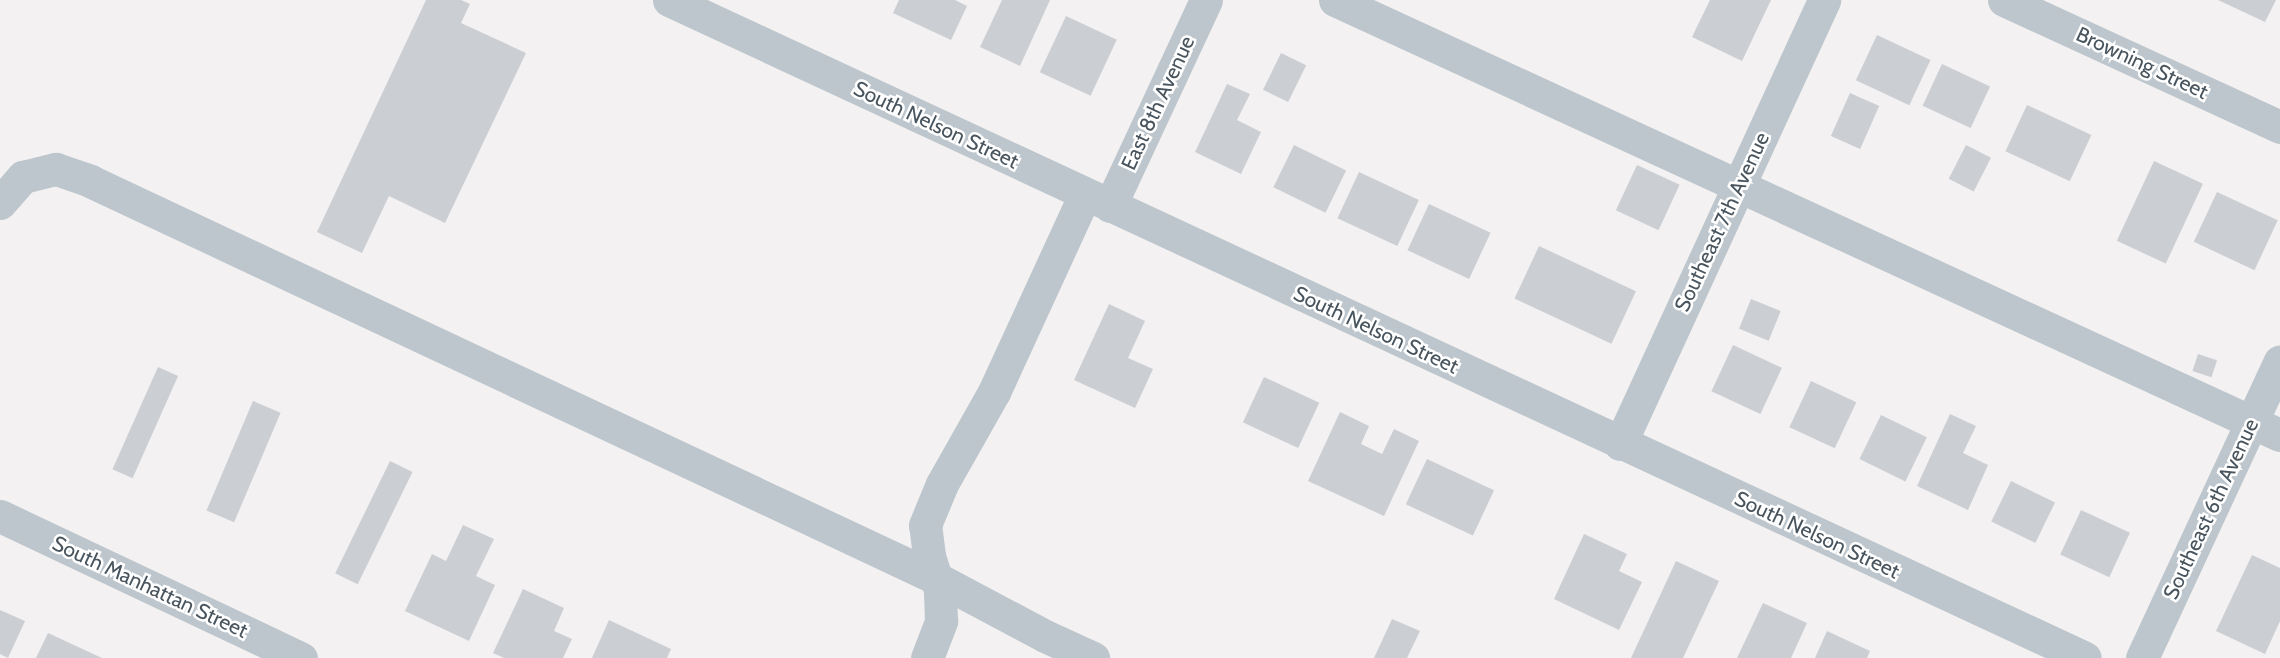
<!DOCTYPE html>
<html>
<head>
<meta charset="utf-8">
<style>
	body { margin:0 }
	#map { position:relative; width:2280px; height:658px; overflow:hidden; background:#f3f1f1; font-family:Cabin,sans-serif }
	div>[style] { position:absolute }
	.building>* { inset:0; background:#cbced3; transform-origin:0 0 }
	.minor>* { height:33px; margin:-16.5px; padding:0 16.5px; transform-origin:16.5px; border-radius:16.5px; background:#bdc6cd }
	span { translate:-50% -50%; white-space:nowrap; text-align:center; line-height:1.15; -webkit-text-stroke:5px #fff; paint-order:stroke }
	.street-label { font-size:21px; color:#49555e }
</style>
</head>
<body>
<div id="map">
	<div class="building">
		<div style="clip-path:polygon(426px 0,461px 0,470px 4px,461px 23px,526px 53px,445px 223px,389px 196px,362px 253px,317px 232px)"></div>
		<div style="clip-path:polygon(899px 0,955px 0,967px 6px,951px 40px,893px 13px)"></div>
		<div style="clip-path:polygon(1002px 0,1050px 0,1020px 66px,980px 47px)"></div>
		<div style="clip-path:polygon(1710px 0,1771px 0,1742px 61px,1692px 37px)"></div>
		<div style="clip-path:polygon(2218px 0,2276px 0,2265px 22px)"></div>
		<div style="left:1066px;top:16px;width:56px;height:62px;rotate:25deg"></div>
		<div style="left:1877px;top:35px;width:59px;height:50px;rotate:25deg"></div>
		<div style="left:1281px;top:53px;width:28px;height:41px;rotate:26deg"></div>
		<div style="left:1942px;top:64px;width:53px;height:46px;rotate:25deg"></div>
		<div style="clip-path:polygon(1227px 84px,1250px 94px,1237px 120px,1261px 132px,1241px 174px,1195px 152px)"></div>
		<div style="left:1850px;top:93px;width:32px;height:47px;rotate:24deg"></div>
		<div style="left:2027px;top:105px;width:71px;height:51px;rotate:25deg"></div>
		<div style="left:1294px;top:145px;width:58px;height:47px;rotate:26deg"></div>
		<div style="left:1966px;top:145px;width:28px;height:38px;rotate:27deg"></div>
		<div style="left:2154px;top:161px;width:54px;height:88px;rotate:25deg"></div>
		<div style="left:1637px;top:165px;width:47px;height:50px;rotate:25deg"></div>
		<div style="left:1359px;top:172px;width:66px;height:51px;rotate:25deg"></div>
		<div style="left:2217px;top:192px;width:67px;height:55px;rotate:25deg"></div>
		<div style="left:1429px;top:204px;width:68px;height:51px;rotate:25deg"></div>
		<div style="left:1539px;top:246px;width:107px;height:58px;rotate:25deg"></div>
		<div style="left:1751px;top:299px;width:32px;height:32px;rotate:22deg"></div>
		<div style="clip-path:polygon(1109px 304px,1145px 321px,1128px 358px,1153px 369px,1135px 408px,1074px 380px)"></div>
		<div style="left:1733px;top:345px;width:54px;height:51px;rotate:25deg"></div>
		<div style="left:2198px;top:354px;width:20px;height:18px;rotate:18deg"></div>
		<div style="left:158px;top:367px;width:22px;height:112px;rotate:24deg"></div>
		<div style="left:1264px;top:377px;width:61px;height:50px;rotate:25deg"></div>
		<div style="left:1811px;top:381px;width:50px;height:51px;rotate:25deg"></div>
		<div style="left:253px;top:401px;width:30px;height:119px;rotate:23deg"></div>
		<div style="clip-path:polygon(1340px 412px,1369px 426px,1361px 444px,1382px 454px,1394px 429px,1419px 441px,1384px 516px,1308px 481px)"></div>
		<div style="clip-path:polygon(1950px 414px,1976px 426px,1963px 453px,1988px 465px,1968px 510px,1917px 486px)"></div>
		<div style="left:1881px;top:415px;width:51px;height:49px;rotate:26deg"></div>
		<div style="left:1427px;top:459px;width:74px;height:50px;rotate:25deg"></div>
		<div style="left:390px;top:461px;width:25px;height:125px;rotate:26deg"></div>
		<div style="left:2011px;top:481px;width:49px;height:45px;rotate:26deg"></div>
		<div style="left:2081px;top:510px;width:54px;height:49px;rotate:25deg"></div>
		<div style="clip-path:polygon(463px 525px,494px 539px,476px 576px,495px 585px,469px 641px,405px 611px,432px 554px,446px 561px)"></div>
		<div style="clip-path:polygon(1584px 534px,1627px 554px,1619px 571px,1642px 582px,1619px 630px,1554px 599px)"></div>
		<div style="clip-path:polygon(2252px 555px,2280px 568px,2280px 621px,2265px 654px,2216px 631px)"></div>
		<div style="clip-path:polygon(1676px 561px,1719px 581px,1683px 658px,1631px 658px)"></div>
		<div style="clip-path:polygon(523px 589px,564px 608px,554px 631px,572px 639px,563px 658px,504px 658px,493px 653px)"></div>
		<div style="clip-path:polygon(1763px 603px,1807px 623px,1791px 658px,1737px 658px)"></div>
		<div style="clip-path:polygon(0 610px,25px 621px,8px 658px,0 654px)"></div>
		<div style="clip-path:polygon(1392px 619px,1420px 631px,1407px 658px,1374px 658px)"></div>
		<div style="clip-path:polygon(609px 620px,671px 649px,667px 658px,592px 658px)"></div>
		<div style="clip-path:polygon(1827px 631px,1870px 651px,1867px 658px,1815px 658px)"></div>
		<div style="clip-path:polygon(48px 633px,102px 658px,36px 658px)"></div>
	</div>
	<div class="minor">
		<div style="left:669px;top:0;width:1561px;rotate:24.92deg"></div>
		<div style="left:1335px;top:0;width:1040px;rotate:24.72deg"></div>
		<div style="left:2004px;top:0;width:304px;rotate:24.7deg"></div>
		<div style="left:0;top:203px;width:35px;rotate:-49deg"></div>
		<div style="left:23px;top:177px;width:34px;rotate:-14deg"></div>
		<div style="left:56px;top:169px;width:36px;rotate:19deg"></div>
		<div style="left:90px;top:181px;width:935px;rotate:25.14deg"></div>
		<div style="left:936px;top:578px;width:123px;rotate:28deg"></div>
		<div style="left:1045px;top:636px;width:53px;rotate:24.6deg"></div>
		<div style="left:1110px;top:206px;width:227px;rotate:-65deg"></div>
		<div style="left:1620px;top:444px;width:489px;rotate:-65.3deg"></div>
		<div style="left:0;top:516px;width:333px;rotate:25.3deg"></div>
		<div style="left:927px;top:658px;width:40px;rotate:-69deg"></div>
		<div style="left:941px;top:621px;width:31px;rotate:-92deg"></div>
		<div style="left:940px;top:590px;width:36px;rotate:-108deg"></div>
		<div style="left:929px;top:556px;width:31px;rotate:-97deg"></div>
		<div style="left:925px;top:525px;width:44px;rotate:-67.5deg"></div>
		<div style="left:942px;top:484px;width:106px;rotate:-60.5deg"></div>
		<div style="left:994px;top:392px;width:218px;rotate:-65.3deg"></div>
		<div style="left:2142px;top:658px;width:327px;rotate:-65.1deg"></div>
	</div>
	<div class="street-label">
		<span style="left:2142px;top:63px;rotate:25deg">Browning Street</span>
		<span style="left:1158px;top:103px;rotate:-65deg">East 8th Avenue</span>
		<span style="left:936px;top:125px;rotate:25deg">South Nelson Street</span>
		<span style="left:1722px;top:222px;rotate:-65deg">Southeast 7th Avenue</span>
		<span style="left:1376px;top:330px;rotate:25deg">South Nelson Street</span>
		<span style="left:2211px;top:509px;rotate:-65deg">Southeast 6th Avenue</span>
		<span style="left:1817px;top:535px;rotate:25deg">South Nelson Street</span>
		<span style="left:150px;top:587px;rotate:25deg">South Manhattan Street</span>
	</div>
</div>
</body>
</html>
